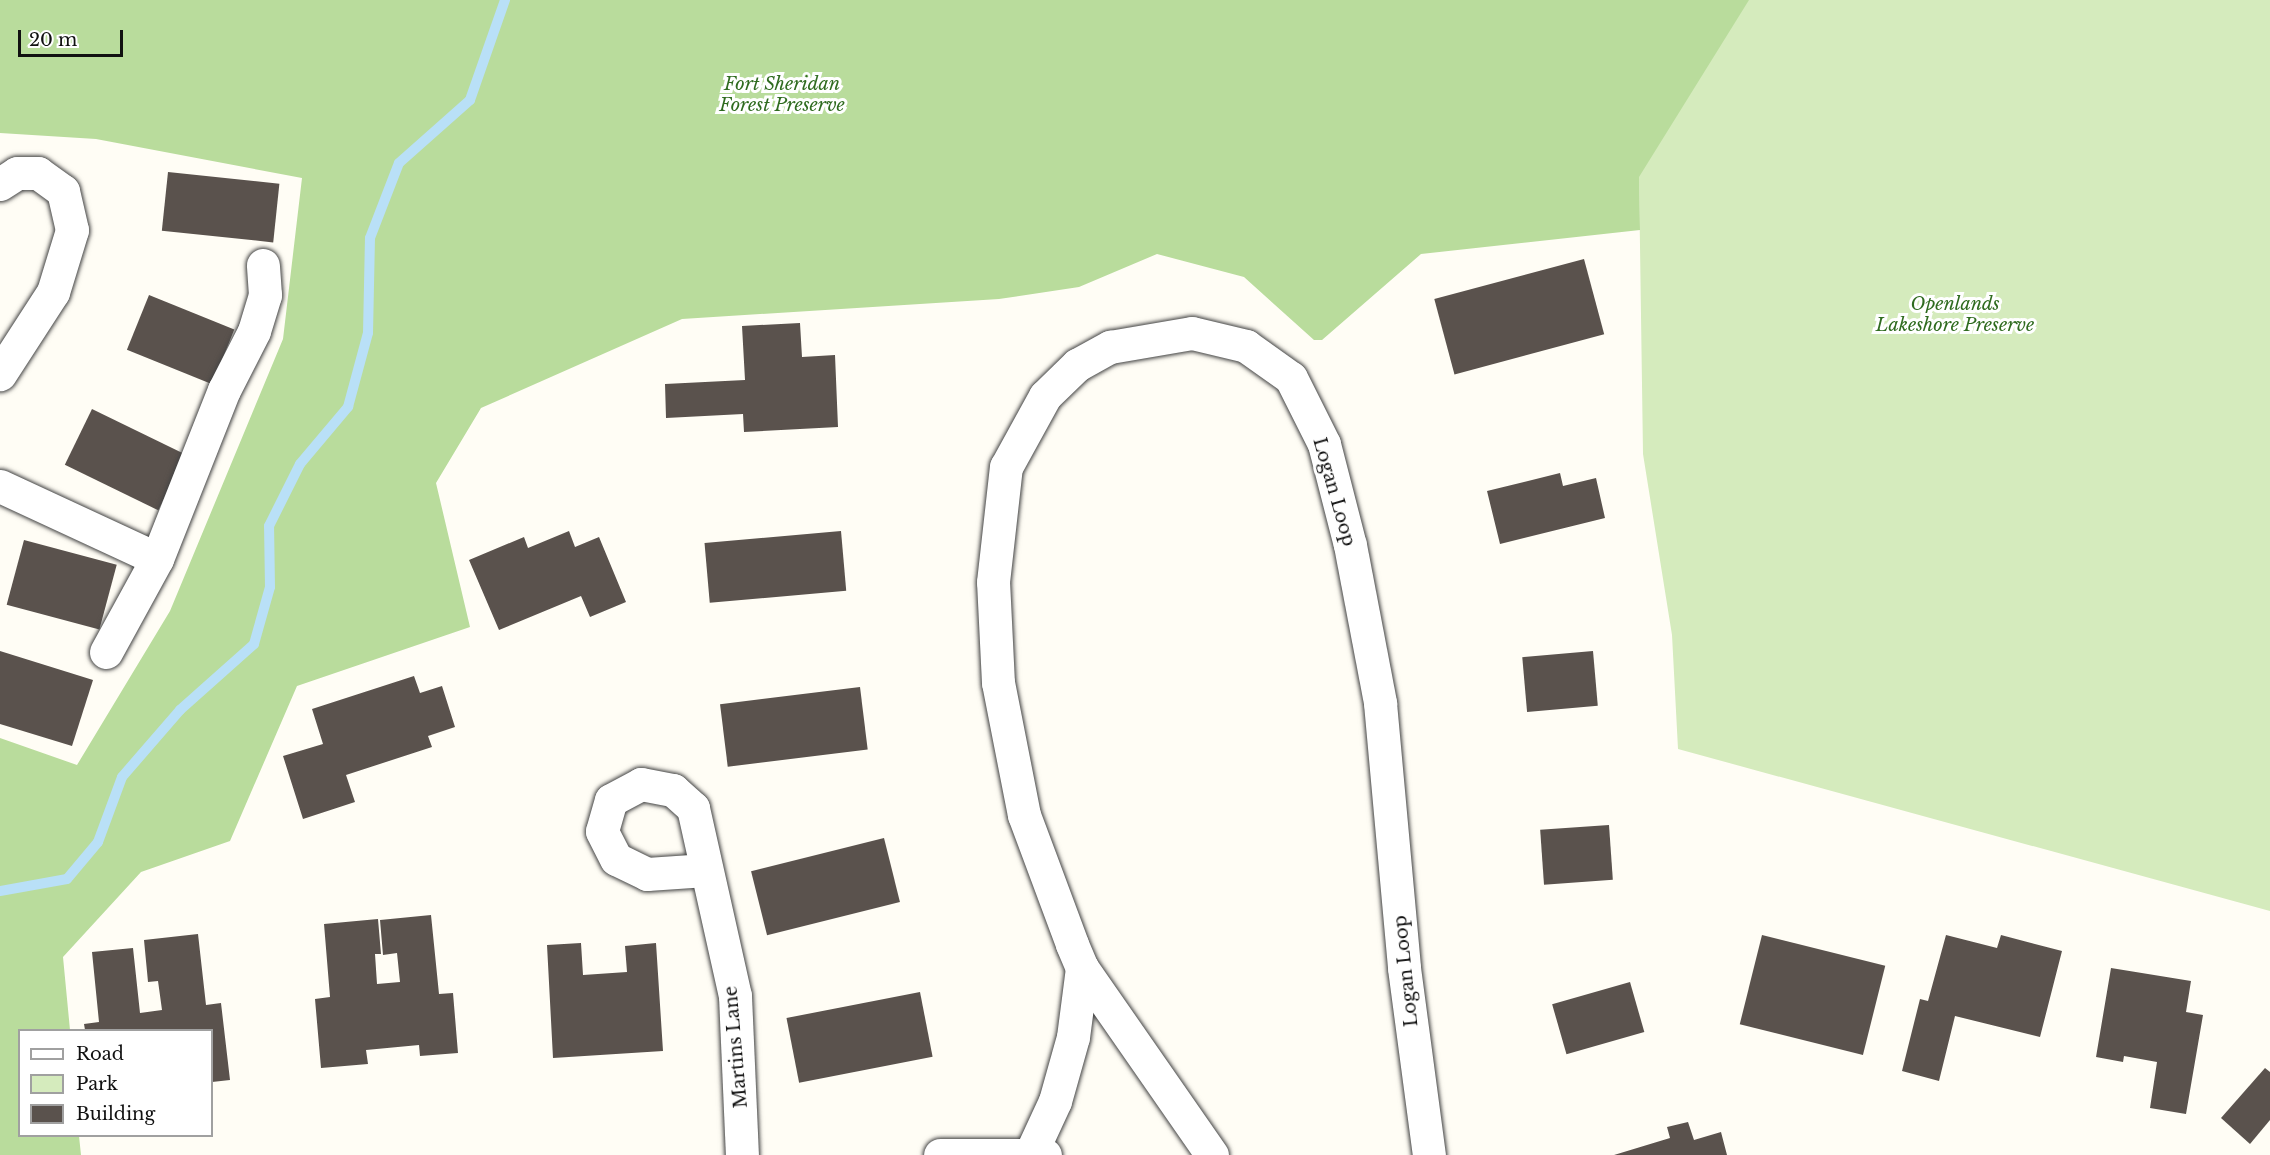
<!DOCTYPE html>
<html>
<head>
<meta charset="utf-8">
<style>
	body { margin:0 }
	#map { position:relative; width:2270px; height:1155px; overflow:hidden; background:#fffdf5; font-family:"Libre Baskerville",serif }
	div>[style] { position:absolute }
	.green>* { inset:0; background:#d5ebbd }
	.forest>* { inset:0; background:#b9dc9c }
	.stream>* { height:10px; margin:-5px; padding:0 5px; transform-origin:5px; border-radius:5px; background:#b9e0f7 }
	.building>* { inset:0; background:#5a524d; transform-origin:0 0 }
	.roads { filter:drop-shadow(0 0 2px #444) drop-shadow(0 0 2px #444) }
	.minor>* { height:33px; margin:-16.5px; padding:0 16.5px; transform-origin:16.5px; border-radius:16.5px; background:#fff }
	span { translate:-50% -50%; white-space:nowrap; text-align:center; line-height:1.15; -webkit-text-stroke:6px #fff; paint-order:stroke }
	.park-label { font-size:18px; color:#2f6b1f; font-style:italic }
	.street-label { font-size:18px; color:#111 }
	.legend { position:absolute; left:18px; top:1029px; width:195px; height:108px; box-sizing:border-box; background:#fff; border:2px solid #a0a0a0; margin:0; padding:8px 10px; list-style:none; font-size:18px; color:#111 }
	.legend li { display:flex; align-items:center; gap:12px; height:30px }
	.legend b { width:30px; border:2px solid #a0a0a0 }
	.scale { position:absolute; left:18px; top:30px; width:105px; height:27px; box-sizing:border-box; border:3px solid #111; border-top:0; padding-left:8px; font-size:18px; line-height:21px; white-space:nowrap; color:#111; -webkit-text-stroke:4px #fff; paint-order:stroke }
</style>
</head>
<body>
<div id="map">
	<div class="green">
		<div style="clip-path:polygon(0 0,2270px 0,2270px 911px,1678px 749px,1672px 635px,1643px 454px,1639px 177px)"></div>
	</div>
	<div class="forest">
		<div style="clip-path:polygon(0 0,1749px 0,1639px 177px,1640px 230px,1421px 254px,1322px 340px,1314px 340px,1244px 277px,1157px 254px,1079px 287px,999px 299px,682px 319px,481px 408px,436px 483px,470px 627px,297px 686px,230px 841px,141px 872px,63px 957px,70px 1030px,20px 1030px,20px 1136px,79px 1136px,81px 1155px,0 1155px,0 738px,77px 765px,170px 611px,283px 339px,302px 178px,96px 139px,0 133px)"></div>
	</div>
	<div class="stream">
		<div style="left:0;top:891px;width:68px;rotate:-10.2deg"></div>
		<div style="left:67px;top:879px;width:48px;rotate:-50deg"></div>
		<div style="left:98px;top:842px;width:69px;rotate:-69.7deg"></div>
		<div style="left:122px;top:777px;width:89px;rotate:-49.1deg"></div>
		<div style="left:180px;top:710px;width:99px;rotate:-41.7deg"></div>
		<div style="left:254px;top:644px;width:59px;rotate:-74.3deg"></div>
		<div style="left:270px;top:587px;width:61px;rotate:-90.9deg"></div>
		<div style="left:269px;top:526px;width:69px;rotate:-63.4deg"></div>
		<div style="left:300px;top:464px;width:75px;rotate:-49.9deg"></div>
		<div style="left:348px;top:407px;width:77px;rotate:-74.9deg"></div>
		<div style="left:368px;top:333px;width:95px;rotate:-88.8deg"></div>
		<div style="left:370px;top:238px;width:80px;rotate:-68.9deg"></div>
		<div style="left:399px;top:163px;width:95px;rotate:-41.6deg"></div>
		<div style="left:470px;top:100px;width:106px;rotate:-70.7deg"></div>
	</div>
	<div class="building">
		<div style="left:168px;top:172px;width:112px;height:59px;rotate:6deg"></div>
		<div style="left:1584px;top:259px;width:78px;height:155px;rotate:75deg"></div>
		<div style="left:149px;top:295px;width:92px;height:59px;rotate:22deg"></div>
		<div style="clip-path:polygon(800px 323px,802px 357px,835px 355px,838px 427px,744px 432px,743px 414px,666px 418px,665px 384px,745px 380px,742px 326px)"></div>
		<div style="left:92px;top:409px;width:104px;height:62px;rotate:26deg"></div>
		<div style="clip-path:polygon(1560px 473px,1563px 486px,1596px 478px,1605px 518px,1500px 544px,1487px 491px)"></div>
		<div style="clip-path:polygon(569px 531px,575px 547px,599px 537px,626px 602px,590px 617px,581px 596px,499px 630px,469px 560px,524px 537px,528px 548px)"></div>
		<div style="left:841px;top:531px;width:60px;height:137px;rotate:85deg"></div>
		<div style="left:24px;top:540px;width:96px;height:67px;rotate:15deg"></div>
		<div style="clip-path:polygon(0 651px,93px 680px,72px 746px,0 724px)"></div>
		<div style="left:1593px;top:651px;width:55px;height:71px;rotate:85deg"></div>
		<div style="clip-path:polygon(414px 676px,420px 693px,442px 686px,455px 727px,428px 736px,432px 747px,346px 775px,355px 802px,303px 819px,283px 756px,323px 744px,312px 709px)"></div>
		<div style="left:860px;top:687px;width:63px;height:141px;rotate:83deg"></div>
		<div style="left:1609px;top:825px;width:55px;height:69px;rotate:86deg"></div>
		<div style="left:884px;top:838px;width:66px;height:137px;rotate:76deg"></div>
		<div style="clip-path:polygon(431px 915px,439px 994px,453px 993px,458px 1053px,420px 1056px,419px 1045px,366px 1050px,368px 1064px,321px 1068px,315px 999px,330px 997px,324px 924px,378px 919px,381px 954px,375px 954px,377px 984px,400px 982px,397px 953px,383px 955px,380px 920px)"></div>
		<div style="clip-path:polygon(198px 934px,206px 1005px,221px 1003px,230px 1080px,212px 1082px,212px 1030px,85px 1030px,84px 1024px,99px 1022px,92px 952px,133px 948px,140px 1013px,162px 1010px,158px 981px,148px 982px,144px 940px)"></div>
		<div style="left:1762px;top:935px;width:127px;height:92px;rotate:14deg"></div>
		<div style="clip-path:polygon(1946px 935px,1997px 948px,2001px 935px,2062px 951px,2040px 1037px,1955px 1016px,1939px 1081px,1902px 1071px,1920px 999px,1928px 1001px)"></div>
		<div style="clip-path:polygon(581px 943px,583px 975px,627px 972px,625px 946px,656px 943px,663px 1051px,553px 1058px,547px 945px)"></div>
		<div style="clip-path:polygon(2111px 968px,2191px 981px,2186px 1012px,2203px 1015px,2186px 1114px,2150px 1108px,2157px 1062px,2124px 1056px,2123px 1062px,2096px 1057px)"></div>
		<div style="left:1630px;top:982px;width:52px;height:81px;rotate:74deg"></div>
		<div style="left:920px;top:992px;width:66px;height:136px;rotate:79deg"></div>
		<div style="clip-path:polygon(2265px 1068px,2270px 1072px,2270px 1120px,2250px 1144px,2221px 1118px)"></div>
		<div style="clip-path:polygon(1688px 1122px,1694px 1140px,1721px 1132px,1727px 1155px,1614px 1155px,1670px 1138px,1667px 1127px)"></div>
	</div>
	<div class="roads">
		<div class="minor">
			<div style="left:0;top:184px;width:20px;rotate:-33deg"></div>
			<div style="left:17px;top:173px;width:21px"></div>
			<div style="left:38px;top:173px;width:31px;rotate:36deg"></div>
			<div style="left:63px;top:191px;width:40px;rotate:77deg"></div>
			<div style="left:72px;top:230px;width:65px;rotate:107deg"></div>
			<div style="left:53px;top:292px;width:98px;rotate:122.9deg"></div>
			<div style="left:0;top:486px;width:173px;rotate:24.9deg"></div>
			<div style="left:106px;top:652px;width:106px;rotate:-61.3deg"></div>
			<div style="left:157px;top:559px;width:182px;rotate:-68.4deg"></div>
			<div style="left:224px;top:390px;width:66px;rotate:-63deg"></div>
			<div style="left:254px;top:331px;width:38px;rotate:-73deg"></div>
			<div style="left:265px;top:295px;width:30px;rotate:-94deg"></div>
			<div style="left:706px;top:870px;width:59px;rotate:176.1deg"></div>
			<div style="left:647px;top:874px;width:34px;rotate:-154deg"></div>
			<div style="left:616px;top:859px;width:31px;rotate:-117deg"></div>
			<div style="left:602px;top:831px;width:32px;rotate:-74deg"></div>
			<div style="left:611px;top:800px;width:34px;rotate:-28deg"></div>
			<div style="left:641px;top:784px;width:33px;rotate:11deg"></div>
			<div style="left:673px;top:790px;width:27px;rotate:42deg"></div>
			<div style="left:693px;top:808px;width:193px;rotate:77.4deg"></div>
			<div style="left:735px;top:996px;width:159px;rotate:87.5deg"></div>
			<div style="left:1031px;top:1153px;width:57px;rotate:-65.2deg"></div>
			<div style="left:1055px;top:1101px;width:66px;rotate:-74.3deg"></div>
			<div style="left:1073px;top:1037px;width:70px;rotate:-82.6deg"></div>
			<div style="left:940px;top:1155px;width:105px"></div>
			<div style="left:1212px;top:1155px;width:228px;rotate:-124.8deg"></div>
			<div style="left:1082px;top:968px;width:26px;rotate:-113deg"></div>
			<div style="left:1072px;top:944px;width:138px;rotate:-110.4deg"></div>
			<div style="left:1024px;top:815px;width:135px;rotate:-101.1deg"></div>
			<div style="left:998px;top:683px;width:101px;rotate:-92.8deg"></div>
			<div style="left:993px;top:582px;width:116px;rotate:-83.6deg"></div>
			<div style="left:1006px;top:467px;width:81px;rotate:-61.2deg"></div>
			<div style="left:1045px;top:396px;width:45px;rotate:-44.1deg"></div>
			<div style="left:1077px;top:365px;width:38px;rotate:-29deg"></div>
			<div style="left:1110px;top:347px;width:83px;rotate:-9.7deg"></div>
			<div style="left:1192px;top:333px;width:56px;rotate:13.5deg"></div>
			<div style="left:1246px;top:346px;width:55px;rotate:35.4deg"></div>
			<div style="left:1291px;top:378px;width:74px;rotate:63.4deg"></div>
			<div style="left:1324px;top:444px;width:104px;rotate:75.6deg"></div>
			<div style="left:1350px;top:545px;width:161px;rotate:79.2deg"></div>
			<div style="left:1380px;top:703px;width:266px;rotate:84.8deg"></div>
			<div style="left:1404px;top:968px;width:189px;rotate:82.4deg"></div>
		</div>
	</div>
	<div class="park-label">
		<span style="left:782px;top:95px">Fort Sheridan<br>Forest Preserve</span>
		<span style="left:1955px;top:315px">Openlands<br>Lakeshore Preserve</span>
	</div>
	<div class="street-label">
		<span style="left:1334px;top:492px;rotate:74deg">Logan Loop</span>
		<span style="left:1406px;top:971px;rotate:-96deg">Logan Loop</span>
		<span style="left:736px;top:1047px;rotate:-95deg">Martins Lane</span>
	</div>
	<ul class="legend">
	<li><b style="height:8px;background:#fff"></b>Road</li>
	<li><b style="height:16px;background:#d5ebbd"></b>Park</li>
	<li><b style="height:16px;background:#5a524d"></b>Building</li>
	</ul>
	<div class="scale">20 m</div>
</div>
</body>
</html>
